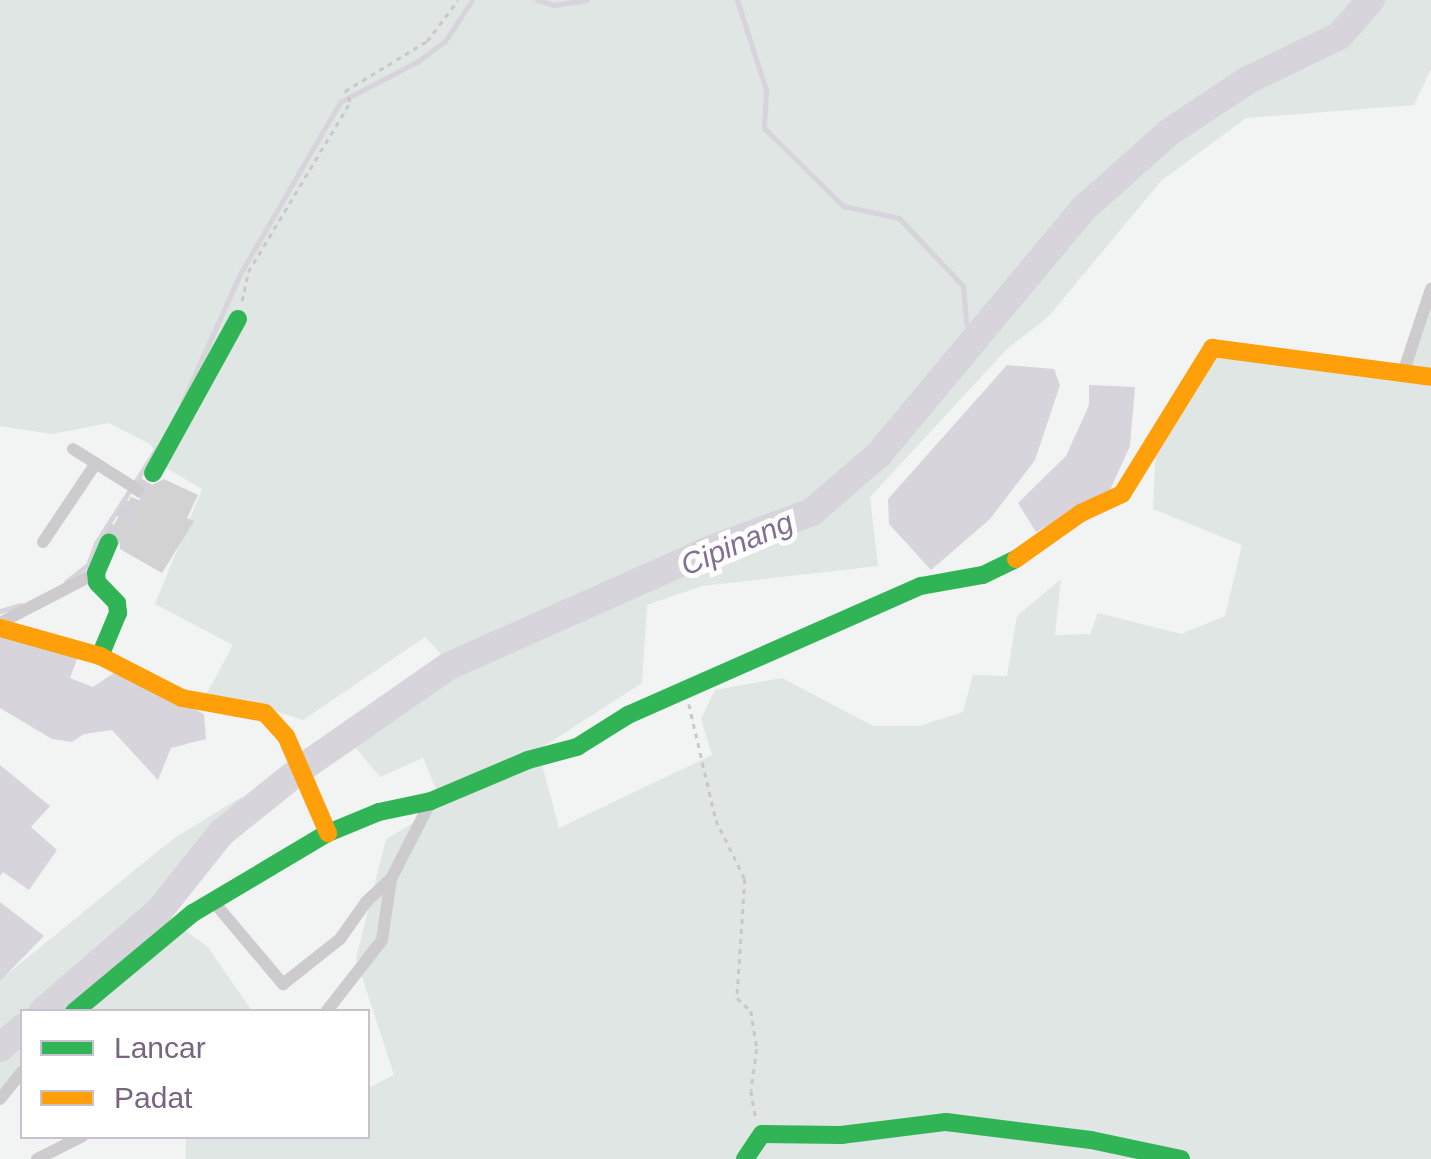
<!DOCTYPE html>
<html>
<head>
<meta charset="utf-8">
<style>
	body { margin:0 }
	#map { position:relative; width:1431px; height:1159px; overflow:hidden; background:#f2f4f3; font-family:Helvetica,sans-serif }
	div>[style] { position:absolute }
	.green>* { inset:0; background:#dfe6e4 }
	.water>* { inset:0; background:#d7d4dc }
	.stream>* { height:5px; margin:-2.5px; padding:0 2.5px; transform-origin:2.5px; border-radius:2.5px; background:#d7d4dc }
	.river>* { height:28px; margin:-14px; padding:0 14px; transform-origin:14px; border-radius:14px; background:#d7d4dc }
	.building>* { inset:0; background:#d2d2d3 }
	.secondary-tunnel>* { height:18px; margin-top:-9px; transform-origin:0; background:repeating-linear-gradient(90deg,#d4d0d7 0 18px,transparent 0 27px) }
	.path>* { height:2.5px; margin-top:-1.25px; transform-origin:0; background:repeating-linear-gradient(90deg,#c8c8c9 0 5px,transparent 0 10px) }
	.street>* { height:12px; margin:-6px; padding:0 6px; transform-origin:6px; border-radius:6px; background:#cdcbce }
	.fast>* { height:18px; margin:-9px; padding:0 9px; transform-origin:9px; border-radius:9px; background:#30b455 }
	.slow>* { height:18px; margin:-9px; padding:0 9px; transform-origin:9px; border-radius:9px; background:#ff9f0a }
	span { translate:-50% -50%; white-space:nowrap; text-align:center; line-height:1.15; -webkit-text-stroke:10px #fff; paint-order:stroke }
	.water-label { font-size:30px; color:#836e94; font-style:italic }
	.legend { position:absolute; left:20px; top:1009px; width:350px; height:130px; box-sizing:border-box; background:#fff; border:2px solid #c9c1cd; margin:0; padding:12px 18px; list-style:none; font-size:30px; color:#796482 }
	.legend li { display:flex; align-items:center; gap:20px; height:50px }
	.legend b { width:50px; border:2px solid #c9c1cd }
</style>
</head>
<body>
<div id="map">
	<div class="green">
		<div style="clip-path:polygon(0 0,1431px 0,1431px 69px,1414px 105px,1246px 118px,1161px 181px,1048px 317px,1007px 349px,870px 497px,878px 566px,702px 586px,647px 605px,642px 683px,538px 750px,559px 828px,712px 755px,701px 719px,715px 690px,782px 678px,873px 726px,919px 726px,963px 712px,973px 675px,1007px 676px,1017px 616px,1061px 579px,1055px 635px,1090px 634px,1098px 613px,1181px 634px,1225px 616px,1242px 545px,1153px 509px,1157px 427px,1214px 344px,1406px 373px,1431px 301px,1431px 1159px,186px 1159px,186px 1137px,368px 1136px,368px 1088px,394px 1075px,356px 958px,386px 839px,443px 805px,423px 758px,380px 777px,341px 730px,447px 660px,425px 637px,303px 720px,266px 708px,203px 700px,233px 645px,155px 604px,202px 489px,166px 468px,150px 444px,109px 423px,52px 434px,0 426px)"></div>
		<div style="clip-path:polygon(241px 797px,254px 817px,219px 846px,164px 916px,207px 946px,252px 1011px,22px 1012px,22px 1067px,0 1089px,0 980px,173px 839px)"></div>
	</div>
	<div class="water">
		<div style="clip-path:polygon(1007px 365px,1054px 369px,1060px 385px,1035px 460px,990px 519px,931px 570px,889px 524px,888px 499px)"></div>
		<div style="clip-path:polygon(1089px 385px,1135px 387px,1130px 446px,1110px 490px,1036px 532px,1018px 503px,1066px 456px,1089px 405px)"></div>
		<div style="clip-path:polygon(0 635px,80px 651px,70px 678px,93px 687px,117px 671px,204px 714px,206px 739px,171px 748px,158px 780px,112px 730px,84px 734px,72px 742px,52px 739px,0 708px)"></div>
		<div style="clip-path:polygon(0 765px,50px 806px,31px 827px,57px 850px,29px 890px,3px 872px,0 876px)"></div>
		<div style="clip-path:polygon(0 902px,44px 936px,0 981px)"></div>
	</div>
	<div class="stream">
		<div style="left:537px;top:0;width:17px;rotate:17deg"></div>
		<div style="left:553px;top:5px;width:34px;rotate:-8deg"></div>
		<div style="left:737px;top:0;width:95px;rotate:72.1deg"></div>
		<div style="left:766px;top:90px;width:38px;rotate:93deg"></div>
		<div style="left:764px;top:128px;width:111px;rotate:44.6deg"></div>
		<div style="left:843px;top:206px;width:57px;rotate:12.1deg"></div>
		<div style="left:899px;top:218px;width:93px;rotate:46.7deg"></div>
		<div style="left:963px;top:286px;width:38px;rotate:85deg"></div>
		<div style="left:966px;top:324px;width:19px;rotate:43deg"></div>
		<div style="left:182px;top:403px;width:141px;rotate:-65.8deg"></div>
		<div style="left:240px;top:274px;width:199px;rotate:-59.8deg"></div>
		<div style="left:340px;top:102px;width:87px;rotate:-27.5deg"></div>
		<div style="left:417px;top:62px;width:35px;rotate:-37deg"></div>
		<div style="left:445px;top:41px;width:49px;rotate:-56.6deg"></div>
		<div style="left:66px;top:582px;width:28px;rotate:-38deg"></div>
		<div style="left:88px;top:565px;width:23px;rotate:-70deg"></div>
		<div style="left:96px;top:543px;width:113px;rotate:-57.3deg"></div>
		<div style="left:0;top:611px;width:22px;rotate:-16deg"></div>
	</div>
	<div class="river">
		<div style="left:42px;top:1012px;width:155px;rotate:-40.8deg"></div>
		<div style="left:159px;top:911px;width:100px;rotate:-51.5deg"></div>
		<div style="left:221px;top:833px;width:104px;rotate:-38.7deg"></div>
		<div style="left:302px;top:768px;width:179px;rotate:-34.8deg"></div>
		<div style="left:449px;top:666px;width:288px;rotate:-24deg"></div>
		<div style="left:712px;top:549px;width:107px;rotate:-20.3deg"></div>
		<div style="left:812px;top:512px;width:89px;rotate:-40.9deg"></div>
		<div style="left:879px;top:454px;width:317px;rotate:-50.2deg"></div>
		<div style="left:1082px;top:210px;width:115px;rotate:-41.8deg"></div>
		<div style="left:1168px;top:133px;width:96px;rotate:-33.5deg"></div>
		<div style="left:1248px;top:80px;width:101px;rotate:-25.8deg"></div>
		<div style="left:1339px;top:36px;width:48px;rotate:-48.4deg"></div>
		<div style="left:0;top:1048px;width:30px;rotate:-42deg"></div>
	</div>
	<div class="building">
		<div style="clip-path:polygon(142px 479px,152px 485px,164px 479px,198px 495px,187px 518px,194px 521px,162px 573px,120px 549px,120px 536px,110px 531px,131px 497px,139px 500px,147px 494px)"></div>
	</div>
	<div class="secondary-tunnel">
		<div style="left:109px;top:543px;width:83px;rotate:-57.8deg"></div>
	</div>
	<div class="path">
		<div style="left:242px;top:301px;width:30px;rotate:-78deg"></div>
		<div style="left:248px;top:272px;width:198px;rotate:-59deg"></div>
		<div style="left:350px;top:102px;width:12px;rotate:-114deg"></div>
		<div style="left:345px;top:91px;width:96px;rotate:-31.4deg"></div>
		<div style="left:427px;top:41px;width:51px;rotate:-52.9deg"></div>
		<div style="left:689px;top:704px;width:119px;rotate:76.9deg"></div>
		<div style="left:716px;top:820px;width:66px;rotate:63.8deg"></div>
		<div style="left:745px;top:879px;width:119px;rotate:93.8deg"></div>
		<div style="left:737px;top:998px;width:19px;rotate:43deg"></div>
		<div style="left:751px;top:1011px;width:38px;rotate:81deg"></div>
		<div style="left:757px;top:1049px;width:42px;rotate:98.1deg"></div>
		<div style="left:751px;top:1091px;width:27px;rotate:80deg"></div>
	</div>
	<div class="street">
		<div style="left:1403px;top:373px;width:89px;rotate:-71.6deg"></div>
		<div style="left:73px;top:449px;width:77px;rotate:32.2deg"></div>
		<div style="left:43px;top:542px;width:95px;rotate:-56.1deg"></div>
		<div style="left:0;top:623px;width:108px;rotate:-27.5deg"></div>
		<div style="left:213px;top:901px;width:109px;rotate:49.9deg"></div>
		<div style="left:283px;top:984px;width:73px;rotate:-38.3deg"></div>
		<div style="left:340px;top:939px;width:45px;rotate:-54.9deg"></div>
		<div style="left:366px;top:902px;width:34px;rotate:-43deg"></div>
		<div style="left:326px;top:1012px;width:91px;rotate:-52.1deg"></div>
		<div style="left:382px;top:940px;width:62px;rotate:-81.6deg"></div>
		<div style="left:391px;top:879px;width:88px;rotate:-62.9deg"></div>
		<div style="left:0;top:1099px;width:35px;rotate:-51deg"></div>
		<div style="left:37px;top:1159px;width:51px;rotate:-26.6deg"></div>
	</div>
	<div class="fast">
		<div style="left:153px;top:473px;width:176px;rotate:-61.1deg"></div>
		<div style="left:100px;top:656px;width:47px;rotate:-67.3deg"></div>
		<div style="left:118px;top:613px;width:10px;rotate:-96deg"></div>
		<div style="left:117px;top:603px;width:29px;rotate:-134deg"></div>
		<div style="left:97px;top:582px;width:9px;rotate:-96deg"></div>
		<div style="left:96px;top:573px;width:33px;rotate:-67deg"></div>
		<div style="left:74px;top:1012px;width:155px;rotate:-39.8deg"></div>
		<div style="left:193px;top:913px;width:157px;rotate:-30.7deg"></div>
		<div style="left:328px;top:833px;width:55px;rotate:-22.4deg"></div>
		<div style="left:379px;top:812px;width:53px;rotate:-11.9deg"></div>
		<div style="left:431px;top:801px;width:105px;rotate:-22.9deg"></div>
		<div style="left:528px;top:760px;width:51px;rotate:-14.9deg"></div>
		<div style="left:577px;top:747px;width:60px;rotate:-32.1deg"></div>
		<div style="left:628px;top:715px;width:320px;rotate:-23.8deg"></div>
		<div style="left:921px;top:586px;width:63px;rotate:-10.1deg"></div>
		<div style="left:983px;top:575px;width:37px;rotate:-26deg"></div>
		<div style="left:745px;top:1159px;width:30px;rotate:-56deg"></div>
		<div style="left:762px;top:1134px;width:79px;rotate:0.7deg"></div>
		<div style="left:841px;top:1135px;width:106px;rotate:-7.1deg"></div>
		<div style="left:946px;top:1122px;width:146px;rotate:7.1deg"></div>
		<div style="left:1091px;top:1140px;width:92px;rotate:11.9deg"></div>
	</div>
	<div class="slow">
		<div style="left:1016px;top:559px;width:80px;rotate:-35.3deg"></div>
		<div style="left:1081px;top:513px;width:45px;rotate:-24.9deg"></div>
		<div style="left:1122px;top:494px;width:172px;rotate:-58.3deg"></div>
		<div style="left:1212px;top:348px;width:221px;rotate:7.5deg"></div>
		<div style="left:0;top:628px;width:104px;rotate:15.6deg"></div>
		<div style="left:100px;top:656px;width:92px;rotate:27.1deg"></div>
		<div style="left:182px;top:698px;width:84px;rotate:10.2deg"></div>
		<div style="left:265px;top:713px;width:31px;rotate:48deg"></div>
		<div style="left:286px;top:736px;width:106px;rotate:66.6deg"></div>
	</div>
	<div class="water-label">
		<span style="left:737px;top:544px;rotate:-23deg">Cipinang</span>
	</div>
	<ul class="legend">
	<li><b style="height:12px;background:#30b455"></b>Lancar</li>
	<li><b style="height:12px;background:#ff9f0a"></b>Padat</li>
	</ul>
</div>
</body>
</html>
